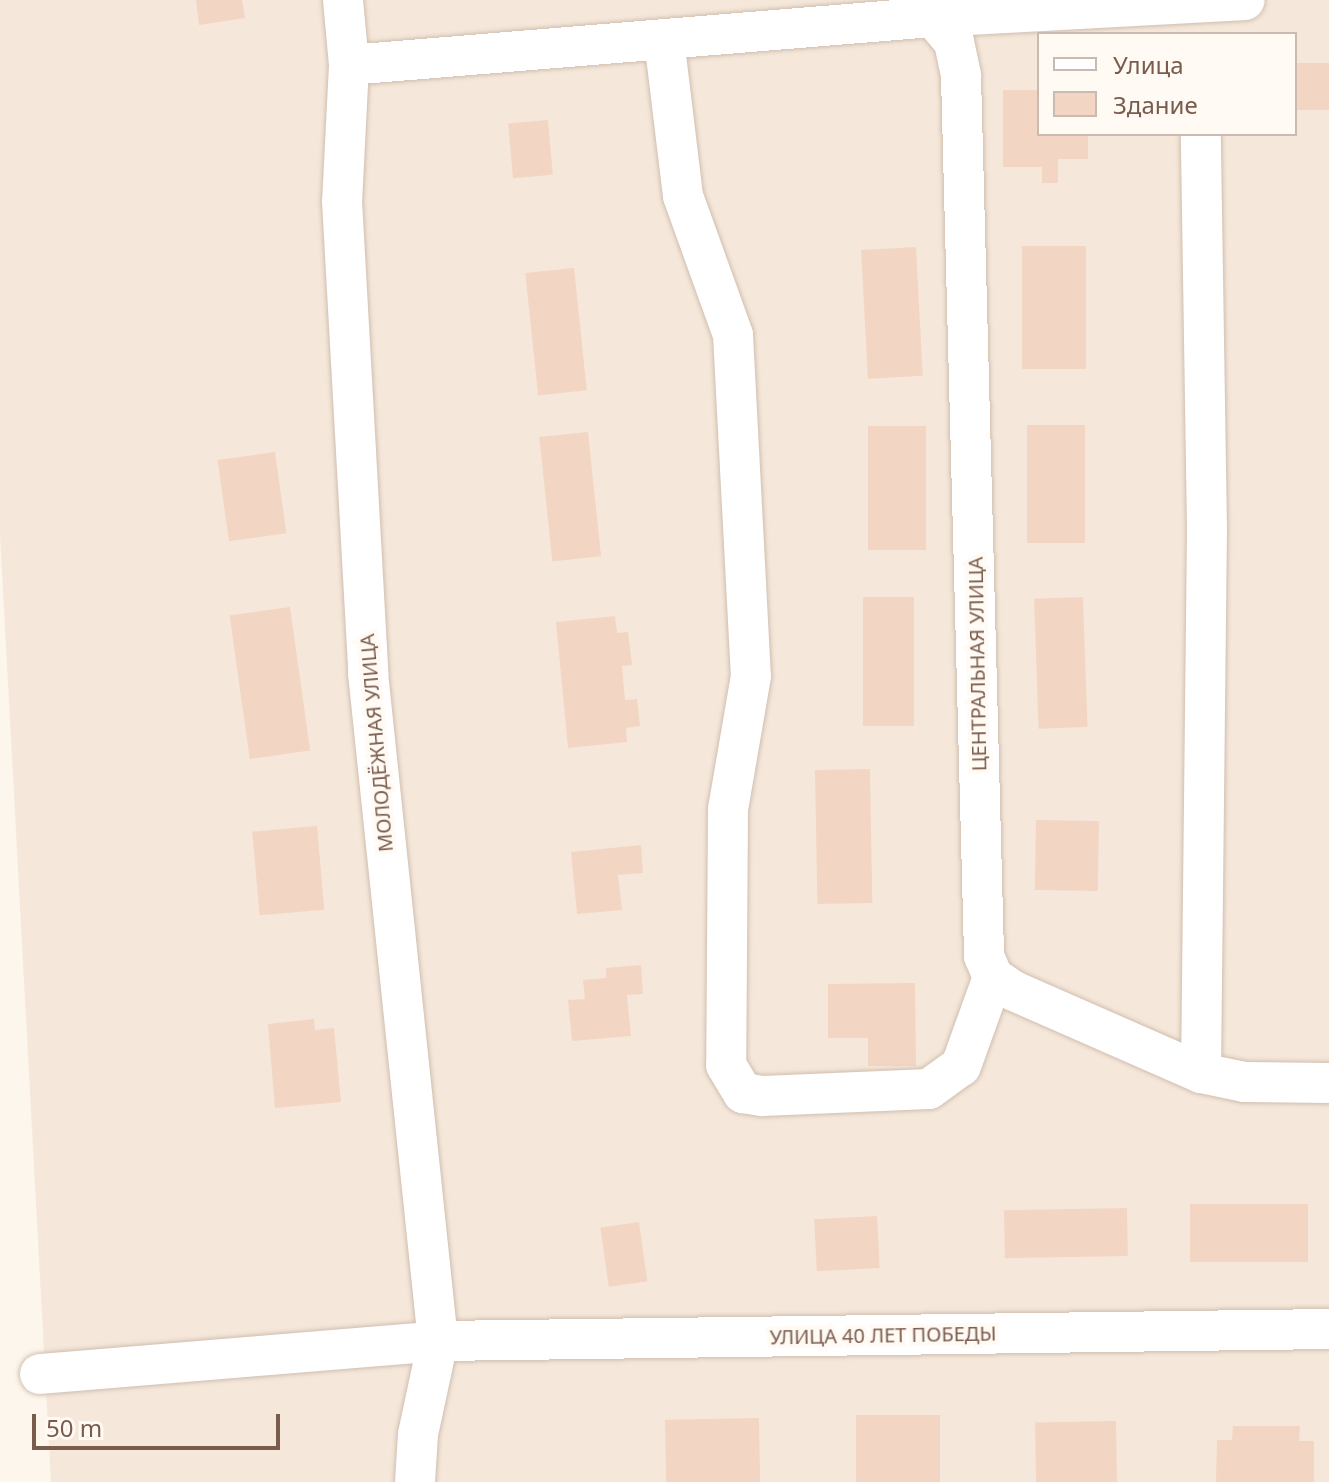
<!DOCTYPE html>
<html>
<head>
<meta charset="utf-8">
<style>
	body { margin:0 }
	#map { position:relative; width:1329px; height:1482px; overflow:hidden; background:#fdf6ec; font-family:"Noto Sans",sans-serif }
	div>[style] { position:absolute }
	.residential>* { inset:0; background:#f5e8da }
	.building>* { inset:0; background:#f3d5c3; transform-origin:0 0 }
	.roads { filter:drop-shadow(0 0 2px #d1beb0) drop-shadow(0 0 2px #d1beb0) }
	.minor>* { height:40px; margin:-20px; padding:0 20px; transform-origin:20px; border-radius:20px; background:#fff }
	span { translate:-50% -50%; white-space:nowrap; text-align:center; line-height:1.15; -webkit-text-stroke:8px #fffaf3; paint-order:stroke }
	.street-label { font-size:20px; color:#7a5c4d }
	.legend { position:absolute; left:1037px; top:32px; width:260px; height:104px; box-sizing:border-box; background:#fffaf3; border:2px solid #cabbb1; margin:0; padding:10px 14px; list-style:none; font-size:24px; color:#7a5c4d }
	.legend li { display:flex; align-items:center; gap:16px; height:40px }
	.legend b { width:40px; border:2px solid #cabbb1 }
	.scale { position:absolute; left:32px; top:1414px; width:248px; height:36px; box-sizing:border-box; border:4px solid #7a5c4d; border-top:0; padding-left:10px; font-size:24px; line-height:28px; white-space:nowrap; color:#7a5c4d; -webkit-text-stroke:6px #fffaf3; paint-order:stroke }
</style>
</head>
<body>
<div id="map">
	<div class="residential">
		<div style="clip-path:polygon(evenodd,0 0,1329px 0,1329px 1482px,51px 1482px,0 535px,0 0,1039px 34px,1295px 34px,1295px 134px,1039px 134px,1039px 34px)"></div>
	</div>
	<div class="building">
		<div style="clip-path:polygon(196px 0,242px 0,245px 18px,199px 25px)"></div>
		<div style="left:1329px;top:63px;width:47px;height:34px;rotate:90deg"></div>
		<div style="clip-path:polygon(1003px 90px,1039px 90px,1039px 134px,1088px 134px,1088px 159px,1058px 159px,1058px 183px,1042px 183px,1042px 167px,1003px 167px)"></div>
		<div style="left:548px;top:120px;width:55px;height:40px;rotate:85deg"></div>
		<div style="left:1086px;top:246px;width:123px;height:64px;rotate:90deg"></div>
		<div style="left:916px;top:247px;width:129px;height:55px;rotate:87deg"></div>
		<div style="left:574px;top:268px;width:123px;height:49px;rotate:84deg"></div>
		<div style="left:1085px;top:425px;width:118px;height:58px;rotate:90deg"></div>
		<div style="left:868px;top:426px;width:58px;height:124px"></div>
		<div style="left:588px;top:432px;width:125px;height:49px;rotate:84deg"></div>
		<div style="left:275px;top:452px;width:82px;height:58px;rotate:82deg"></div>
		<div style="left:863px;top:597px;width:51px;height:129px"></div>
		<div style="left:1083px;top:597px;width:130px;height:49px;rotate:88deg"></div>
		<div style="left:290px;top:607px;width:145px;height:61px;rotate:82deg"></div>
		<div style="clip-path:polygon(615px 616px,617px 633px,628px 632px,632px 665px,622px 666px,625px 700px,637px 699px,640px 726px,626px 728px,627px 742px,568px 748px,556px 622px)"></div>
		<div style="left:870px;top:769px;width:134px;height:55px;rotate:89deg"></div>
		<div style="left:1036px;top:820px;width:63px;height:70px;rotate:1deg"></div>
		<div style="left:317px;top:826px;width:84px;height:65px;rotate:85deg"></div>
		<div style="clip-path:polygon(641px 845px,643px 873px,618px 875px,622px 910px,577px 914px,571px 852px)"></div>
		<div style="clip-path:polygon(641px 965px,643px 994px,627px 995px,631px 1036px,572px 1041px,568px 1000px,585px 999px,583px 980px,606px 978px,606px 968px)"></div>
		<div style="clip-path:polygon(915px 983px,916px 1066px,868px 1066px,868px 1038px,828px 1038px,828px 984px)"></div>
		<div style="clip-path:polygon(314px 1019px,315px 1030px,334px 1028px,341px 1102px,275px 1108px,268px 1024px)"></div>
		<div style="left:1308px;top:1204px;width:58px;height:118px;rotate:90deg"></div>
		<div style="left:1127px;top:1208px;width:48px;height:123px;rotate:89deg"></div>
		<div style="left:877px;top:1216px;width:52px;height:63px;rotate:87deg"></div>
		<div style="left:639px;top:1222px;width:60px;height:39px;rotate:82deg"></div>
		<div style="left:856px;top:1415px;width:84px;height:67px"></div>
		<div style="left:759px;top:1418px;width:64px;height:94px;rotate:89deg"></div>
		<div style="left:1116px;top:1421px;width:61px;height:81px;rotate:89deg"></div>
		<div style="clip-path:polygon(1233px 1426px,1300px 1426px,1299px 1441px,1314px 1441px,1314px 1482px,1216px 1482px,1217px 1440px,1232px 1440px)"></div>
	</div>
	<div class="roads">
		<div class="minor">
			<div style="left:343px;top:0;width:65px;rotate:84.7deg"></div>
			<div style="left:349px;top:65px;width:136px;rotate:92.9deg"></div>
			<div style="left:342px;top:201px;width:473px;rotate:86.8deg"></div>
			<div style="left:368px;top:673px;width:672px;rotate:84.02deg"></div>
			<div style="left:438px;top:1341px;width:95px;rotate:102.1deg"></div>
			<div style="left:418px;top:1434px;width:48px;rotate:93.6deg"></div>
			<div style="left:932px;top:0;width:17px;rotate:87deg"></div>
			<div style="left:933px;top:17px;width:33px;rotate:50deg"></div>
			<div style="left:954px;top:42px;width:35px;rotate:78deg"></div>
			<div style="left:961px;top:76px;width:880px;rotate:88.5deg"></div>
			<div style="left:984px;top:956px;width:23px;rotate:67deg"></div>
			<div style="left:993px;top:977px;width:25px;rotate:34deg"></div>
			<div style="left:1014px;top:991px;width:204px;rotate:23.7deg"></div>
			<div style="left:1201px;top:1073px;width:45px;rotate:11.6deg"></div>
			<div style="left:1245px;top:1082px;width:84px;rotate:0.7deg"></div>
			<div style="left:664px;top:39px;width:158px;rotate:83.1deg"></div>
			<div style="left:683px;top:196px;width:148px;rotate:70.2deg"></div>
			<div style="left:733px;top:335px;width:341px;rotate:87deg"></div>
			<div style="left:751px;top:676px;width:135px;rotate:99.8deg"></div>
			<div style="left:728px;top:809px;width:256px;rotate:90.4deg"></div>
			<div style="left:726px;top:1065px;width:33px;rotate:59deg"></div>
			<div style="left:743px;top:1093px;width:20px;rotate:9deg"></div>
			<div style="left:763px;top:1096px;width:166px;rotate:-2.4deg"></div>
			<div style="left:929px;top:1089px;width:39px;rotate:-36deg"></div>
			<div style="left:961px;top:1066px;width:95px;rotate:-70.2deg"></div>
			<div style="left:349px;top:65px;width:586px;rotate:-4.7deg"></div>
			<div style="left:933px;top:17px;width:312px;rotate:-3.1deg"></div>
			<div style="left:1201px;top:1073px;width:543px;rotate:-89.37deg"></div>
			<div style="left:1207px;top:530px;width:396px;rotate:-90.9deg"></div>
			<div style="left:40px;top:1374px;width:399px;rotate:-4.7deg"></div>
			<div style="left:438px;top:1341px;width:891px;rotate:-0.77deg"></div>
		</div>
	</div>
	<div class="street-label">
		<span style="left:977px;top:664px;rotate:-91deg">ЦЕНТРАЛЬНАЯ УЛИЦА</span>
		<span style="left:376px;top:743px;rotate:-95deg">МОЛОДЁЖНАЯ УЛИЦА</span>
		<span style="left:883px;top:1335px;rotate:-1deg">УЛИЦА 40 ЛЕТ ПОБЕДЫ</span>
	</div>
	<ul class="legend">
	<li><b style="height:10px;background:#fff"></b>Улица</li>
	<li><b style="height:22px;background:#f3d5c3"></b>Здание</li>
	</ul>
	<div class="scale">50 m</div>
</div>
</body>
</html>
